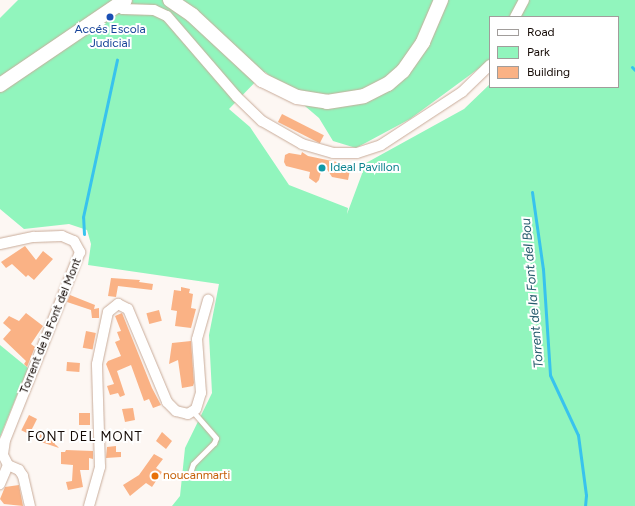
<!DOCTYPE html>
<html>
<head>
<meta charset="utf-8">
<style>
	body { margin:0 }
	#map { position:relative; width:635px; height:506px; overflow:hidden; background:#fdf7f3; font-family:Figtree,sans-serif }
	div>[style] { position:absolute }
	.green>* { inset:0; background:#91f5bd }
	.stream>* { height:3px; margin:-1.5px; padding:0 1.5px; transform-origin:1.5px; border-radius:1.5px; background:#38c3ed }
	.building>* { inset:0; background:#fab285; transform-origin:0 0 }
	.roads { filter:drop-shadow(0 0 1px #c9ac9a) drop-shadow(0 0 1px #c9ac9a) }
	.lane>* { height:5px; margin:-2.5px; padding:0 2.5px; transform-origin:2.5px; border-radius:2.5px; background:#fff }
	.street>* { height:10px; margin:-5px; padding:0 5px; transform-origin:5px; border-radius:5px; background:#fff }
	.secondary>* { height:14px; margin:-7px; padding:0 7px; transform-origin:7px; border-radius:7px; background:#fff }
	.dots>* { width:11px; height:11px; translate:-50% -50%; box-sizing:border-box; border:2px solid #fff; border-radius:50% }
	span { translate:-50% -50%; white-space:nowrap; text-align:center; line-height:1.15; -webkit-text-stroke:4px #fff; paint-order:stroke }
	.transit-label { font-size:12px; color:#164399 }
	.culture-label { font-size:12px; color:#0d838f }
	.left { translate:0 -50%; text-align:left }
	.street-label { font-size:12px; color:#140a05 }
	.food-label { font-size:12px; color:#c56008 }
	.water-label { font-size:13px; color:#265b6d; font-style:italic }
	.neighbourhood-label { font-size:13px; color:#140a05; letter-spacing:1px }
	.legend { position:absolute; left:489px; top:16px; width:130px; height:72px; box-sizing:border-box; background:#fff; border:1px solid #a19d9b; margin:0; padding:5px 7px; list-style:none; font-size:12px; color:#140a05 }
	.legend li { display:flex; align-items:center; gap:8px; height:20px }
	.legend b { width:20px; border:1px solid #a19d9b }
</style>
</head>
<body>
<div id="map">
	<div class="green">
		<div style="clip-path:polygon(evenodd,18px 0,635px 0,635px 506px,172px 506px,180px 496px,185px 448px,212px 393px,209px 335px,219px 284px,88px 265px,91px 244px,87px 230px,69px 224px,24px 229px,0 209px,0 18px,18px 0,490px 17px,618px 17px,618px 87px,490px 87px,490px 84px,464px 109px,366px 163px,347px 214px,348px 208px,289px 185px,250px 127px,229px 109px,265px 72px,319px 118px,333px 141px,356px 148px,410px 119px,478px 69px,490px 64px,490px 17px)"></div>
		<div style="clip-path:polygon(0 345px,28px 368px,0 437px)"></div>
	</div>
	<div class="stream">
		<div style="left:632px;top:67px;width:4px;rotate:45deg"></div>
		<div style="left:532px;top:192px;width:78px;rotate:81.9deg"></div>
		<div style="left:543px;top:269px;width:106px;rotate:86.2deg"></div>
		<div style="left:550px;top:375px;width:66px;rotate:65deg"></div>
		<div style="left:578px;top:435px;width:61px;rotate:82.4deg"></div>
		<div style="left:586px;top:495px;width:11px;rotate:95deg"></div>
		<div style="left:84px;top:234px;width:17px;rotate:-93deg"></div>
		<div style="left:83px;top:217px;width:161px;rotate:-77.8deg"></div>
	</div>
	<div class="building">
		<div style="left:282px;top:114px;width:47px;height:9px;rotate:27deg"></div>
		<div style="clip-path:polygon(302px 152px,308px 156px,351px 165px,348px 180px,332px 177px,323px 163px,319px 180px,316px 183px,309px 178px,310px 172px,286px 166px,284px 162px,285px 155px,289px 153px,301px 155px)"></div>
		<div style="clip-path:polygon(25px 246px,36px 260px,43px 251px,53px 259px,34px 280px,28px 275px,26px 277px,12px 264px,6px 268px,1px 262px)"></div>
		<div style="clip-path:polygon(111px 278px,140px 280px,139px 282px,153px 284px,152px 290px,118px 286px,116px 297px,108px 296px)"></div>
		<div style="clip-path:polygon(181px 287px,190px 289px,189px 293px,193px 294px,191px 308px,196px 309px,191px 328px,175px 326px,177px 311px,171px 310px,174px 290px,181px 291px)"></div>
		<div style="clip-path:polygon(70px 295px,95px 305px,94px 309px,99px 308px,99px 318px,92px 318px,91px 310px,67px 302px)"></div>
		<div style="left:159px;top:310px;width:11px;height:13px;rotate:75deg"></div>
		<div style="clip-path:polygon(26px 313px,43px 326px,31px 344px,35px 347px,27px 367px,24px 364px,26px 361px,3px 339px,11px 330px,3px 323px,9px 316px,19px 321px)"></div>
		<div style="clip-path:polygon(122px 313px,152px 388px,161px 405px,153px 408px,149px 399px,144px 401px,131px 365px,117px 371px,125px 395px,120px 397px,118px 393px,110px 395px,107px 386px,114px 384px,106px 364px,108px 361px,121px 356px,115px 342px,120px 340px,117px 332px,121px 331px,115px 316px)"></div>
		<div style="left:86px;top:331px;width:10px;height:17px;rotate:11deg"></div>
		<div style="clip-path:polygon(191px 341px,194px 383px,193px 386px,182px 388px,178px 360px,169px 364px,172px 343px)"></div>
		<div style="left:67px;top:362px;width:13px;height:9px;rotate:4deg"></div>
		<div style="clip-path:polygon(133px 408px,135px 420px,125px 422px,122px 409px)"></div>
		<div style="left:79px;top:413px;width:11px;height:12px"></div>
		<div style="left:29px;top:415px;width:9px;height:17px;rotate:27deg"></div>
		<div style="clip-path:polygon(42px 430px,59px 448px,38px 441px)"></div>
		<div style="clip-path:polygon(162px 432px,172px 441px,166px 449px,156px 441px)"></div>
		<div style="clip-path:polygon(116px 446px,116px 452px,121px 452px,121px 457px,106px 458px,107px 447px)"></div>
		<div style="clip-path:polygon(66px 450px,93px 451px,93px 459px,89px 458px,89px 470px,80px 470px,83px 487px,68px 490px,66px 482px,72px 481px,73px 465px,61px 464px,61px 452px,65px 452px)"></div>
		<div style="clip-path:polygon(154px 454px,163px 459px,156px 468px,162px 472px,152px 487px,146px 483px,130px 496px,123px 485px,139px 475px)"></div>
		<div style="clip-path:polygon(19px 485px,23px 506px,4px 504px,0 499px,5px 487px)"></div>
	</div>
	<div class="roads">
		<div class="lane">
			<div style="left:190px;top:473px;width:9px;rotate:-72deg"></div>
			<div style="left:193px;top:464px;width:30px;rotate:-45deg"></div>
			<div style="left:214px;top:443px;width:5px;rotate:-68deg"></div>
			<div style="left:216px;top:438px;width:35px;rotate:-131deg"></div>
		</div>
		<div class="street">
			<div style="left:115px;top:5px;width:9px;rotate:27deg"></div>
			<div style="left:123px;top:9px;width:31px;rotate:2deg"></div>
			<div style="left:154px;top:10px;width:14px;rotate:25deg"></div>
			<div style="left:167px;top:16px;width:107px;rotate:49.2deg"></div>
			<div style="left:237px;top:97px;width:35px;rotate:44deg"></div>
			<div style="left:262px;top:121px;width:46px;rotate:29.9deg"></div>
			<div style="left:302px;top:144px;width:32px;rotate:16deg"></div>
			<div style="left:333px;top:153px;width:24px"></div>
			<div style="left:357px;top:153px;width:25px;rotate:-18deg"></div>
			<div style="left:381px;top:145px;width:97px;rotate:-33.2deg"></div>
			<div style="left:462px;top:92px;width:39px;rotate:-44deg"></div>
			<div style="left:515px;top:17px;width:19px;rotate:-62deg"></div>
			<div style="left:0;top:244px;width:35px;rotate:-12deg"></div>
			<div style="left:34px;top:237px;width:28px;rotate:-2deg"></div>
			<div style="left:62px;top:236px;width:13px;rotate:23deg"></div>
			<div style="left:74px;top:241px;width:13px;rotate:61deg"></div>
			<div style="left:80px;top:252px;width:202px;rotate:111.7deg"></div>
			<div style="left:5px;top:440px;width:15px;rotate:98deg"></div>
			<div style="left:3px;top:455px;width:11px;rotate:63deg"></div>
			<div style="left:8px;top:465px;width:21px;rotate:113deg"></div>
			<div style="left:8px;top:465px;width:12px;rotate:24deg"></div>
			<div style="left:19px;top:470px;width:7px;rotate:56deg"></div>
			<div style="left:23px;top:476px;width:31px;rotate:77deg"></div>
			<div style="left:89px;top:506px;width:41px;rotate:-74.2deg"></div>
			<div style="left:100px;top:467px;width:103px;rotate:-91.7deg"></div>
			<div style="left:97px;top:364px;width:53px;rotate:-78.1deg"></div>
			<div style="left:108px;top:312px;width:13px;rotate:-39deg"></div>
			<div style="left:118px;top:304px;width:11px;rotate:27deg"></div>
			<div style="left:128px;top:309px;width:101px;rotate:67.2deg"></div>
			<div style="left:167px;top:402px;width:13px;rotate:45deg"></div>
			<div style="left:176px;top:411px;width:12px;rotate:14deg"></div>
			<div style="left:188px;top:414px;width:9px;rotate:-32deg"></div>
			<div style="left:196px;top:409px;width:17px;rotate:-73deg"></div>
			<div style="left:201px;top:393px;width:54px;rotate:-94.2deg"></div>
			<div style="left:197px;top:339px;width:41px;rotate:-74.2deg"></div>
		</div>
		<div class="secondary">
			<div style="left:170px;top:0;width:27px;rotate:34deg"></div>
			<div style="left:192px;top:15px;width:96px;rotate:42.9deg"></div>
			<div style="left:262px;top:80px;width:39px;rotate:26deg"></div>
			<div style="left:297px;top:97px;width:30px;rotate:9deg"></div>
			<div style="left:327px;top:102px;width:37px;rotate:-9deg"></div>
			<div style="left:364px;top:96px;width:27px;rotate:-27deg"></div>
			<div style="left:388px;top:84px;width:20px;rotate:-41deg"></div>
			<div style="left:403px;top:71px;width:35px;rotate:-55deg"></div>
			<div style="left:423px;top:42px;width:46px;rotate:-66.8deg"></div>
			<div style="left:0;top:85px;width:151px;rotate:-34.2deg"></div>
		</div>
	</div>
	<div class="dots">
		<div style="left:110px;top:17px;background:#1a4fb4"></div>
		<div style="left:322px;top:168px;background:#0f9aa8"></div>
		<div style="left:155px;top:476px;background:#e8710a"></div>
	</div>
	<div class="transit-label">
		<span style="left:110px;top:37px">Accés Escola<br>Judicial</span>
	</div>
	<div class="culture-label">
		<span class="left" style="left:330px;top:168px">Ideal Pavillon</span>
	</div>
	<div class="street-label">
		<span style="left:51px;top:326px;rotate:-68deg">Torrent de la Font del Mont</span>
	</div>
	<div class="food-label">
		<span class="left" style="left:163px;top:476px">noucanmarti</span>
	</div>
	<div class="water-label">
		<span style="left:533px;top:293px;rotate:-95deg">Torrent de la Font del Bou</span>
	</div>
	<div class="neighbourhood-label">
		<span style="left:85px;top:437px">FONT DEL MONT</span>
	</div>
	<ul class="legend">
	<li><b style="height:5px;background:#fff"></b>Road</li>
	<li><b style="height:11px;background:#91f5bd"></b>Park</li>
	<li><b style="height:11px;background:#fab285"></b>Building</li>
	</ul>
</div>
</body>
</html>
